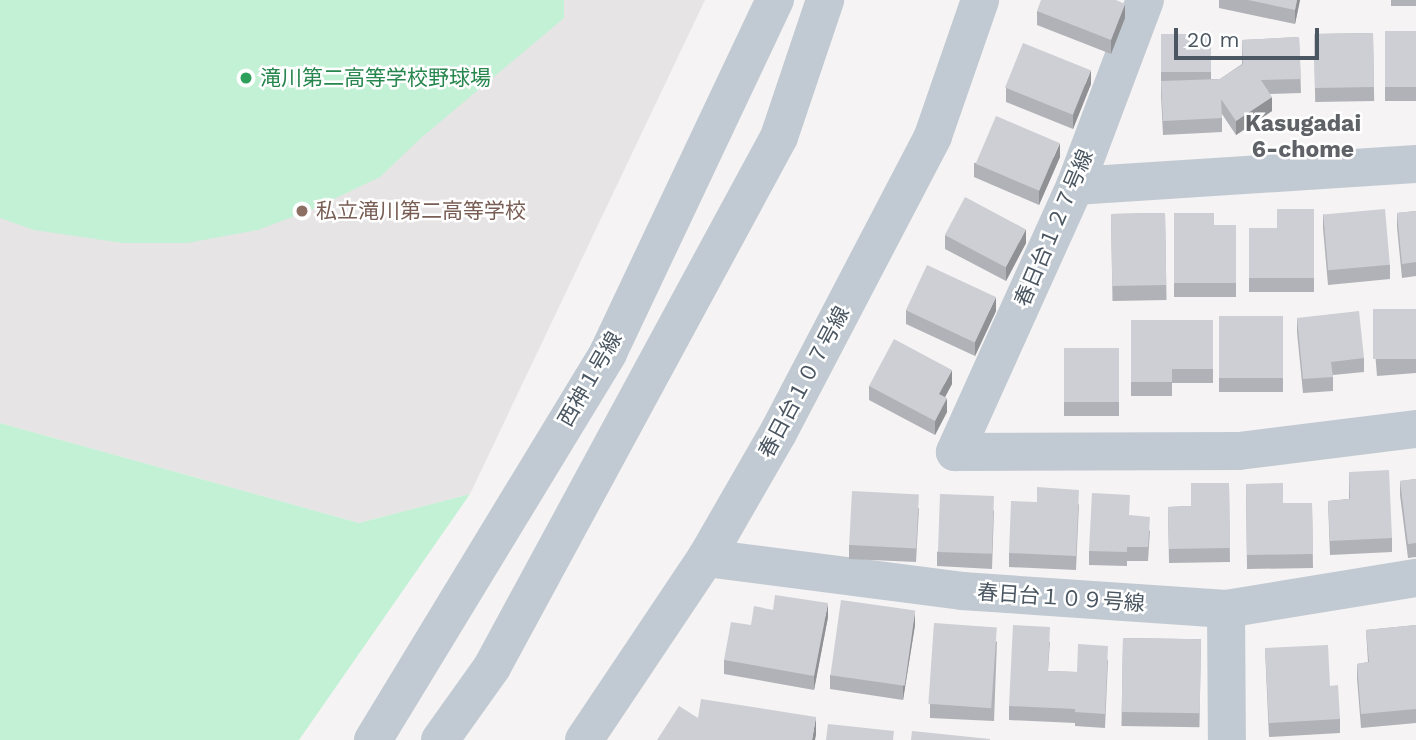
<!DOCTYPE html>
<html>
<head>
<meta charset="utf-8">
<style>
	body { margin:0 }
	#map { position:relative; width:1416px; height:740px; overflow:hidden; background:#f5f3f3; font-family:"Work Sans","Noto Sans JP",sans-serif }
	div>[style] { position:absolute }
	.education>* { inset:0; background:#e6e4e5 }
	.green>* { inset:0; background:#c3f1d5 }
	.minor>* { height:38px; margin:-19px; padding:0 19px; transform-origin:19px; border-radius:19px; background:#c1cad2 }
	.wall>* { inset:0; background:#b0b2b7; transform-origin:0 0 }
	.shaded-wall>* { inset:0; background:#909195 }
	.building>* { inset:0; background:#cdcfd5; transform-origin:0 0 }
	.dots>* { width:19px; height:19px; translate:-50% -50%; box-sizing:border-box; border:4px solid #fff; border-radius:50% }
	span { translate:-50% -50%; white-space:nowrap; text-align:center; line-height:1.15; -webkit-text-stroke:5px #fff; paint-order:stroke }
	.leisure-label { font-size:21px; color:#27864d }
	.left { translate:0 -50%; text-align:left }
	.education-label { font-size:21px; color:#785e54 }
	.street-label { font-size:21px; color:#4a5661 }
	.neighbourhood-label { font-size:23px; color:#5f6368; font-weight:700 }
	.scale { position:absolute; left:1174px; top:28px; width:145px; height:32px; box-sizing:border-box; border:4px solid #4a5661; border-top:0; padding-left:9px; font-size:21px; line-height:24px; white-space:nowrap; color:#4a5661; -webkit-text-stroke:5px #fff; paint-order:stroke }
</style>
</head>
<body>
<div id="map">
	<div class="education">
		<div style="clip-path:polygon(0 0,705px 0,470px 494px,359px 523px,0 423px)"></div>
	</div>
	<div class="green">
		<div style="clip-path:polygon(0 0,564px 0,564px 18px,421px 138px,380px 177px,313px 209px,258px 230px,187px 243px,123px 243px,34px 230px,0 218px)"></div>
		<div style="clip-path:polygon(0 423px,359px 523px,470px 494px,299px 740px,0 740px)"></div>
	</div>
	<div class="minor">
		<div style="left:1145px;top:0;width:199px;rotate:110.6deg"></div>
		<div style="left:1075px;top:186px;width:292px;rotate:114.3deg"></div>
		<div style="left:955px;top:452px;width:284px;rotate:-0.2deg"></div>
		<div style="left:1239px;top:451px;width:178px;rotate:-7.1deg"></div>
		<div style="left:1075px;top:186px;width:342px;rotate:-3.7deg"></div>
		<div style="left:706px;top:558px;width:258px;rotate:7.3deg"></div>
		<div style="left:962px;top:591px;width:265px;rotate:3.9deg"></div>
		<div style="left:1226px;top:609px;width:193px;rotate:-9.3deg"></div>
		<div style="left:1226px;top:609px;width:131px;rotate:89.6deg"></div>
		<div style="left:373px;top:740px;width:453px;rotate:-58.7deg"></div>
		<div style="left:608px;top:353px;width:391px;rotate:-64.7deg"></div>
		<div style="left:440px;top:740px;width:90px;rotate:-54.5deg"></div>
		<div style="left:492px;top:667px;width:603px;rotate:-61.56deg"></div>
		<div style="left:779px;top:137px;width:145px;rotate:-71.4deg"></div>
		<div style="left:584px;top:740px;width:219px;rotate:-56.2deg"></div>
		<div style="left:706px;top:558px;width:144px;rotate:-60.1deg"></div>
		<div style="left:778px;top:433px;width:335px;rotate:-62.4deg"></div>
		<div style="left:933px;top:136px;width:144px;rotate:-70.9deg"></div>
	</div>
	<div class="wall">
		<div style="clip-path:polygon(1219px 0,1300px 0,1295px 24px,1219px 8px)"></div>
		<div style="left:1391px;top:0;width:25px;height:6px"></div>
		<div style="clip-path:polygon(1037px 11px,1125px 18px,1111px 54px,1037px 25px)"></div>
		<div style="left:1416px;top:31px;width:70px;height:31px;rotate:90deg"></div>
		<div style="left:1373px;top:33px;width:68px;height:59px;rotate:89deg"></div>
		<div style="clip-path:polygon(1211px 34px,1211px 79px,1220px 79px,1242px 64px,1242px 40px,1299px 37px,1301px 93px,1270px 94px,1272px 111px,1236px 135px,1222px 114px,1222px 132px,1163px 135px,1161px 95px,1161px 35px)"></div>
		<div style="clip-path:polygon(1091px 84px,1073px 129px,1006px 102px,1006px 88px)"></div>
		<div style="clip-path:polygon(1060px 157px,1039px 205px,974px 177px,974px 163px)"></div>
		<div style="clip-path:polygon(1314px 209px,1314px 292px,1249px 292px,1249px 228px,1277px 228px)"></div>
		<div style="clip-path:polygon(1416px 211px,1416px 276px,1402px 278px,1397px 227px,1397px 213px)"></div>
		<div style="left:1165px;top:213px;width:87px;height:54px;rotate:89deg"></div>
		<div style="clip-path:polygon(1174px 213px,1214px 225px,1236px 225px,1236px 297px,1174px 297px)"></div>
		<div style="clip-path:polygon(1323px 214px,1390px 265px,1390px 279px,1328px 285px,1323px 228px)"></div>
		<div style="clip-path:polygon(945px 235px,1026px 243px,1006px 281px,945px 249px)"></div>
		<div style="clip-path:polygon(1416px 309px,1416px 373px,1377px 376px,1373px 327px,1373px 313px)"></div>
		<div style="clip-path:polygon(906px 310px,996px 311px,975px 356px,906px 324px)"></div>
		<div style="left:1219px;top:316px;width:64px;height:76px"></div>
		<div style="clip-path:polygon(1297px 318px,1364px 358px,1364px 372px,1333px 375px,1333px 391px,1303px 393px,1297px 332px)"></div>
		<div style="clip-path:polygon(1131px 320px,1213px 320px,1213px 383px,1172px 383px,1172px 396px,1131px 396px)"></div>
		<div style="left:1064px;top:348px;width:55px;height:68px"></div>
		<div style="clip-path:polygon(952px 384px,945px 397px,947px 412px,935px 435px,869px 400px,869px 386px)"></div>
		<div style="clip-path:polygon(1349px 472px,1392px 538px,1392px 552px,1330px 555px,1328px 501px,1349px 499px)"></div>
		<div style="clip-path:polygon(1416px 479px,1416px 557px,1408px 558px,1400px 495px,1400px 481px)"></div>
		<div style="clip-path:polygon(1229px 483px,1230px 562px,1169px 563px,1168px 507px,1191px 506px)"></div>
		<div style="clip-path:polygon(1246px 484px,1283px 503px,1312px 503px,1313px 568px,1247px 569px)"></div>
		<div style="clip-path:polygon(1079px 504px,1076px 570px,1009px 567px,1009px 553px)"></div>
		<div style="clip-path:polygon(919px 508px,916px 562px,849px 559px,849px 545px)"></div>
		<div style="clip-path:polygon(994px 510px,992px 569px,937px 566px,937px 552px)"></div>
		<div style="clip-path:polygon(1129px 515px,1150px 531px,1148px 561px,1127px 561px,1127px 566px,1089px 565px,1089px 551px)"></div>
		<div style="clip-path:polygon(773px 610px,828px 617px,814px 690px,724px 674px,724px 660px,751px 625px)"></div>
		<div style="clip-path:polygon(915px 625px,903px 700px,830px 689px,830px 675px)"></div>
		<div style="clip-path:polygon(1416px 625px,1416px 723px,1361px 728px,1357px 678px,1357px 664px,1368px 662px,1366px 630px)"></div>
		<div style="left:1123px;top:638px;width:78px;height:88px;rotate:1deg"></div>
		<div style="clip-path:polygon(997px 641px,994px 721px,930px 718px,930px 704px)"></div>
		<div style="clip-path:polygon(1050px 641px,1048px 671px,1077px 672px,1108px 660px,1105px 728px,1075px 726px,1075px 723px,1009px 720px,1009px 706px)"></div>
		<div style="clip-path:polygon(1265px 648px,1330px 686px,1340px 719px,1340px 733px,1269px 737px)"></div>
	</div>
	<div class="shaded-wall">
		<div style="clip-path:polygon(1297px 0,1300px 0,1295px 24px,1295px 10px)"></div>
		<div style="clip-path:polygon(1125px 4px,1125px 18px,1111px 54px,1111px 40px)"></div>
		<div style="clip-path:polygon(1091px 70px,1091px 84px,1073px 129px,1073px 115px)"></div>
		<div style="clip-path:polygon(1272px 97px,1272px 111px,1236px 135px,1236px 121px)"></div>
		<div style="clip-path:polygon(1060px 143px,1060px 157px,1039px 205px,1039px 191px)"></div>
		<div style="clip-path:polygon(1026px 229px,1026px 243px,1006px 281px,1006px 267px)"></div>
		<div style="clip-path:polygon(996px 297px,996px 311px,975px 356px,975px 342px)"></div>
		<div style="clip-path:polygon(952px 370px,952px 384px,939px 408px,939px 394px)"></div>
		<div style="clip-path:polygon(947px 398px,947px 412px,935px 435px,935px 421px)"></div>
		<div style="clip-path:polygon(828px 603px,828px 617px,814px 690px,814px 676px)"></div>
		<div style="clip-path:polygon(915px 611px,915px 625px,903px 700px,903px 686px)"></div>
		<div style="clip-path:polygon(816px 717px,816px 735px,815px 740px,812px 740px)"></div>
	</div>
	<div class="building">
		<div style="clip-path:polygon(1041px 0,1116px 0,1125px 4px,1111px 40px,1037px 11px)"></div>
		<div style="clip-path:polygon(1248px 0,1297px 0,1295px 10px)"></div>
		<div style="left:1416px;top:31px;width:56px;height:31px;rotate:90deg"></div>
		<div style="left:1373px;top:33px;width:54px;height:59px;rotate:89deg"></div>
		<div style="left:1211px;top:34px;width:38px;height:50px;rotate:90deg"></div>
		<div style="clip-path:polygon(1299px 37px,1301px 79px,1261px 80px,1272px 97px,1236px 121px,1221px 99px,1222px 118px,1163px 121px,1161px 81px,1220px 79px,1243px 64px,1242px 40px)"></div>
		<div style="left:1023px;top:43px;width:73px;height:48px;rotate:22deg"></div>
		<div style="left:996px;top:116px;width:69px;height:52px;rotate:23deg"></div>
		<div style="left:965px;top:197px;width:69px;height:43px;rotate:28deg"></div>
		<div style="clip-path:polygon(1277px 209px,1314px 209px,1314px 278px,1249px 278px,1249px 228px,1277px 228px)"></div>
		<div style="left:1385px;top:209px;width:56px;height:62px;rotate:85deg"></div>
		<div style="clip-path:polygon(1416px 211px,1416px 262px,1402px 264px,1397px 213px)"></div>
		<div style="left:1165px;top:213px;width:72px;height:54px;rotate:89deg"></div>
		<div style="clip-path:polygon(1174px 213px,1214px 213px,1214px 225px,1236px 225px,1236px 283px,1174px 283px)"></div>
		<div style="left:927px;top:265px;width:76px;height:50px;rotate:25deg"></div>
		<div style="left:1416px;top:309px;width:50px;height:43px;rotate:90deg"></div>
		<div style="clip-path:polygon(1359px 311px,1364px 358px,1331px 362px,1333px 377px,1303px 379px,1297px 318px)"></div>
		<div style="left:1219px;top:316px;width:64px;height:62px"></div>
		<div style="clip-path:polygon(1131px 320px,1213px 320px,1213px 369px,1172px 369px,1172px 382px,1131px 382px)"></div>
		<div style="clip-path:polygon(894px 339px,952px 370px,939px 394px,947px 398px,935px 421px,869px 386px)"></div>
		<div style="left:1064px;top:348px;width:55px;height:54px"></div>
		<div style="clip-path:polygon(1389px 470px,1392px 538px,1330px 541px,1328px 501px,1350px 499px,1349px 472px)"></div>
		<div style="clip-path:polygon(1416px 479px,1416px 543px,1408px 544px,1400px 481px)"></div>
		<div style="clip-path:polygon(1191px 483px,1229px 483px,1230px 548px,1169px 549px,1168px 507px,1191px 506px)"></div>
		<div style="clip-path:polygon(1283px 483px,1283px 503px,1312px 503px,1313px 554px,1247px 555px,1246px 484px)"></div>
		<div style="clip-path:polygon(1037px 487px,1079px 490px,1076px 556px,1009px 553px,1011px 501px,1037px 502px)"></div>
		<div style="left:852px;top:491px;width:67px;height:54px;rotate:3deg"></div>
		<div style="clip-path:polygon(1092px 493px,1130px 495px,1129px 515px,1150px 517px,1148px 547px,1127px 547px,1127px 552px,1089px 551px)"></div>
		<div style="left:940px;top:494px;width:54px;height:58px;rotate:2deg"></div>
		<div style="clip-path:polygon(775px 595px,828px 603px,814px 676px,724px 660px,731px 622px,751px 625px,754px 606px,773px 610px)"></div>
		<div style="left:841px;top:600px;width:75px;height:76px;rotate:8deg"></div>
		<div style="left:934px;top:623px;width:63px;height:81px;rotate:4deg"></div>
		<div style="clip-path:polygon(1013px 625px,1050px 627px,1048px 671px,1077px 672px,1078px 644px,1108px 646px,1105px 714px,1075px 712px,1075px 709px,1009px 706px)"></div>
		<div style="clip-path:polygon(1416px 625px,1416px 709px,1361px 714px,1357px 664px,1369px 662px,1366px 630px)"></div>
		<div style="left:1123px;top:638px;width:78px;height:74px;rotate:1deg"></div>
		<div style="clip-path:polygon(1328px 645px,1330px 686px,1338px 685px,1340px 719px,1269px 723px,1265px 648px)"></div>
		<div style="clip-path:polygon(701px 699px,816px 717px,812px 740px,657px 740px,679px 706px,698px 718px)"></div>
		<div style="clip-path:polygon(828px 724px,894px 731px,893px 740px,826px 740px)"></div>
		<div style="clip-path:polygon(912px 731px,990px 739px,990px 740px,911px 740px)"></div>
	</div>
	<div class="dots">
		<div style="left:246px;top:78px;background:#2e9e5b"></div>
		<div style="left:302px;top:211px;background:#8d6e63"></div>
	</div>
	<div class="leisure-label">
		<span class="left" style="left:260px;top:78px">滝川第二高等学校野球場</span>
	</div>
	<div class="education-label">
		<span class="left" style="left:316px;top:211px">私立滝川第二高等学校</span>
	</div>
	<div class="street-label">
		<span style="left:1054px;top:228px;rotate:-67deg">春日台１２７号線</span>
		<span style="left:590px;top:379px;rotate:-60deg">西神１号線</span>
		<span style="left:804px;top:382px;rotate:-62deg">春日台１０７号線</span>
		<span style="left:1061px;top:598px;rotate:4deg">春日台１０９号線</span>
	</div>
	<div class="neighbourhood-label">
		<span style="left:1303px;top:137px">Kasugadai<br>6-chome</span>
	</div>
	<div class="scale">20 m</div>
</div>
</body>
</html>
